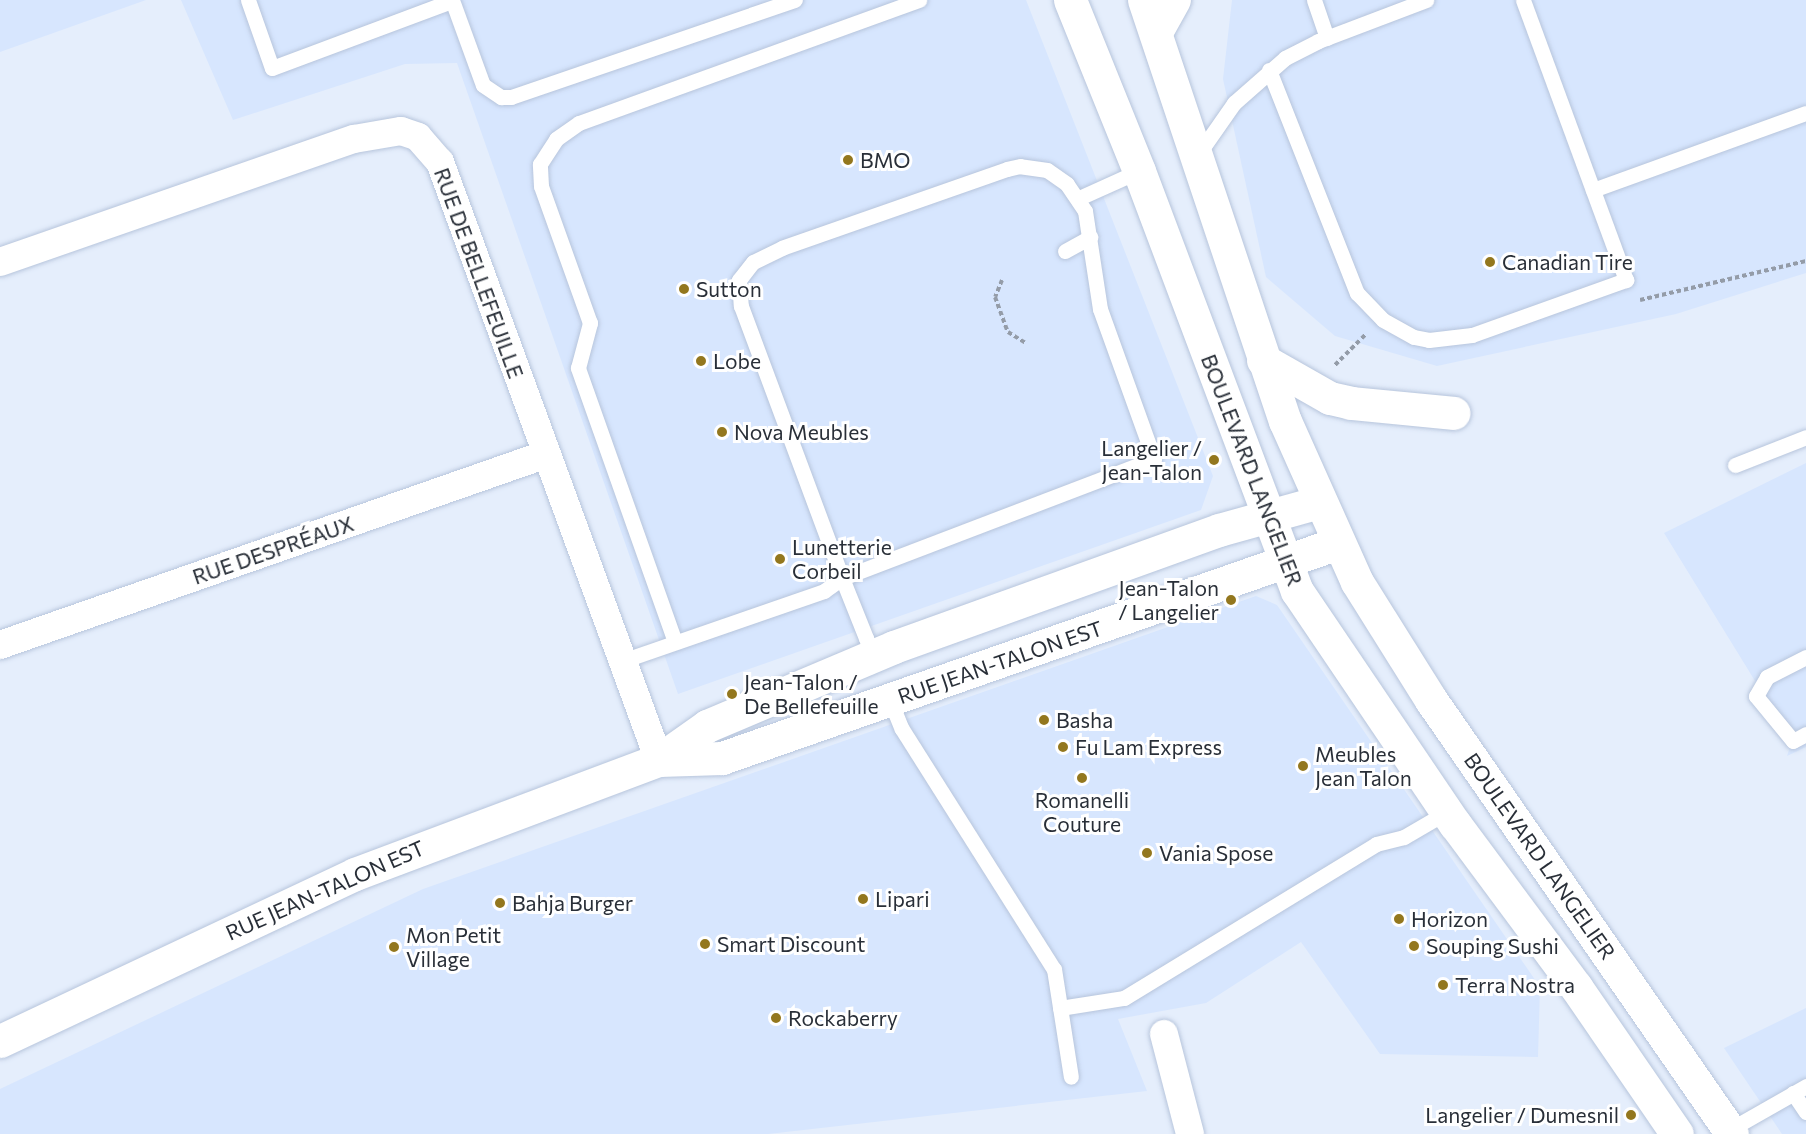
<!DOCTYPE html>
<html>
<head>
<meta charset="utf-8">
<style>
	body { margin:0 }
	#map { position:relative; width:1806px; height:1134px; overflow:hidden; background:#e5eefc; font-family:Commissioner,sans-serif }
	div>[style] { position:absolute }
	.built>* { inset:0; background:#d7e6fe }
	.path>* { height:4px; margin-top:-2px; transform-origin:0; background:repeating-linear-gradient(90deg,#949ca8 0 4.5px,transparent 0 7.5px) }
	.roads { filter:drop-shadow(0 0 2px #b7c5dc) drop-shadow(0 0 2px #b7c5dc) }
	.lane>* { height:15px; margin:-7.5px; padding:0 7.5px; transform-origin:7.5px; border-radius:7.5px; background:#fff }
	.street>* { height:28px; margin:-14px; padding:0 14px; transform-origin:14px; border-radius:14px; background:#fff }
	.secondary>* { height:33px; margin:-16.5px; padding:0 16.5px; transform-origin:16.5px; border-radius:16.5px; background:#fff }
	.dots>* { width:16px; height:16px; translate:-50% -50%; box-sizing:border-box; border:3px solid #fff; border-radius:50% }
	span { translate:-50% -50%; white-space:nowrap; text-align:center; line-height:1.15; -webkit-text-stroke:6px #fff; paint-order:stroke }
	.poi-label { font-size:21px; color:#292f38 }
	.left { translate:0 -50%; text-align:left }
	.right { translate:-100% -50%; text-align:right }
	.street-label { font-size:21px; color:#292f38 }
</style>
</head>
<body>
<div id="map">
	<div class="built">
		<div style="clip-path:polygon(0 0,146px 0,0 52px)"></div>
		<div style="clip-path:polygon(181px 0,1026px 0,1213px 476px,1201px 510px,678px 694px,457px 63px,405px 64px,233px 120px)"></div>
		<div style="clip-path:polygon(1232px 0,1806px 0,1806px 273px,1676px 314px,1437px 366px,1335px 336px,1266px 277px,1223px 79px)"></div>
		<div style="clip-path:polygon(1806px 463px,1806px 747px,1787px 756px,1792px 741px,1664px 533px)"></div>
		<div style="clip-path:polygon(1256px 596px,1277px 605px,1540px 987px,1538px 1057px,1380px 1054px,1301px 942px,1206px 1003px,1118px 1019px,1147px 1091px,768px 1134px,0 1134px,0 1089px,423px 889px)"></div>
		<div style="clip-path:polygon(1806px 1008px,1806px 1134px,1782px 1134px,1724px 1048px)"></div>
	</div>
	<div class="path">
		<div style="left:1002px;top:280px;width:18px;rotate:112deg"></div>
		<div style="left:995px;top:297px;width:37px;rotate:70deg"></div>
		<div style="left:1008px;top:332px;width:22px;rotate:32deg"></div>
		<div style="left:1640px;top:300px;width:171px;rotate:-13.2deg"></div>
		<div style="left:1335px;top:365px;width:44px;rotate:-45deg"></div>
	</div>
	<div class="roads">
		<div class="lane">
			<div style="left:248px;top:0;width:72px;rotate:70.6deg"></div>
			<div style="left:272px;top:68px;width:191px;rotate:-20.5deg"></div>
			<div style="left:452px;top:0;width:90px;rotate:70deg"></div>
			<div style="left:483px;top:85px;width:22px;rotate:34deg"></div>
			<div style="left:501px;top:97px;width:10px"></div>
			<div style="left:511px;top:97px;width:300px;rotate:-18.9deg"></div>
			<div style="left:1314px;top:0;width:40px;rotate:71.1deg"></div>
			<div style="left:1269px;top:70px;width:240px;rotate:68.5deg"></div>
			<div style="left:1357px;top:293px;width:37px;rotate:46deg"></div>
			<div style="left:1383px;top:320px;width:35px;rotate:29deg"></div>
			<div style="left:1414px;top:337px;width:15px;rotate:11deg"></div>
			<div style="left:1429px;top:340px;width:43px;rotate:-6.6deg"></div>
			<div style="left:1472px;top:335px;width:164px;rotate:-19.7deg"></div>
			<div style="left:1626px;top:280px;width:298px;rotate:-110.2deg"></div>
			<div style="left:1197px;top:156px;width:65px;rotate:-55.1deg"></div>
			<div style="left:1234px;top:103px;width:68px;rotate:-41.4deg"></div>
			<div style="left:1285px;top:58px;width:37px;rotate:-27deg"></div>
			<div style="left:1318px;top:41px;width:116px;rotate:-20.8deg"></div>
			<div style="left:1593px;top:190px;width:226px;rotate:-19.9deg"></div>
			<div style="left:1079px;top:198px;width:66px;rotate:-24.2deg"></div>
			<div style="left:1065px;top:251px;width:29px;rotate:-29deg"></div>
			<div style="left:1735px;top:465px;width:76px;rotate:-21.5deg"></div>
			<div style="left:675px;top:642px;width:291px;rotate:-109.5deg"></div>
			<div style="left:578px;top:368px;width:47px;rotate:-75.1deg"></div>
			<div style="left:590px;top:323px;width:145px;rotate:-109.7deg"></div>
			<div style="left:541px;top:186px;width:22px;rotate:-93deg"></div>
			<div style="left:540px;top:164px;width:30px;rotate:-57deg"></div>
			<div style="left:556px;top:139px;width:28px;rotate:-35deg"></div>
			<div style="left:579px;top:123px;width:362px;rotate:-19.9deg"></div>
			<div style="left:1806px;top:657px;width:44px;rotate:152.9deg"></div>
			<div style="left:1767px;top:677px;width:22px;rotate:120deg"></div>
			<div style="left:1756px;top:696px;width:58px;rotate:50.6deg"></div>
			<div style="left:1793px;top:741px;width:15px;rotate:-28deg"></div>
			<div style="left:622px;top:661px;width:214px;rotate:-19.1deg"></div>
			<div style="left:824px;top:591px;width:22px;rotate:-36deg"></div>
			<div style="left:842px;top:578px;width:334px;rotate:-20.9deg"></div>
			<div style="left:1154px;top:459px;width:159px;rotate:-109.8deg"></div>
			<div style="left:1100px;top:309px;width:99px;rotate:-98.7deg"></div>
			<div style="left:1085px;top:211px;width:32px;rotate:-124deg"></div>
			<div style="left:1067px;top:184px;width:24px;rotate:-145deg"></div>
			<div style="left:1047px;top:170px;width:27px;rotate:-172deg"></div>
			<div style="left:1020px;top:166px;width:13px;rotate:167deg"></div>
			<div style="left:1007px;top:169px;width:238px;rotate:160.7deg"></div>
			<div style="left:782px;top:248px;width:32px;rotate:154deg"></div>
			<div style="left:753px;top:262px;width:23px;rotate:128deg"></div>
			<div style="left:739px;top:280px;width:26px;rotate:86deg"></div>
			<div style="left:741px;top:306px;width:270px;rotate:69.6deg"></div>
			<div style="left:835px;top:559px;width:20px;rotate:70deg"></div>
			<div style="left:842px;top:578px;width:65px;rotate:68.2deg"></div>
			<div style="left:866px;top:638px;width:19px;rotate:69deg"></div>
			<div style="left:890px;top:700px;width:31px;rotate:68deg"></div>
			<div style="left:902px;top:729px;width:284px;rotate:57.7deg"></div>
			<div style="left:1054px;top:969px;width:109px;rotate:81.1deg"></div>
			<div style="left:1060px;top:1008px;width:65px;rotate:-8.9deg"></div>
			<div style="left:1124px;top:998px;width:295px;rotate:-31.4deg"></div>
			<div style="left:1376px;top:844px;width:29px;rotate:-14deg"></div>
			<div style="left:1404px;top:837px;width:50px;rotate:-30.2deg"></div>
			<div style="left:1793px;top:1093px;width:23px;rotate:56deg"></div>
			<div style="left:1729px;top:1130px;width:89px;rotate:-29.7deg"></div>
		</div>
		<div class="street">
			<div style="left:0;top:262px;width:375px;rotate:-19.2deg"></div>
			<div style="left:354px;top:139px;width:48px;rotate:-9.7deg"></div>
			<div style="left:401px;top:131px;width:18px;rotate:19deg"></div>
			<div style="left:418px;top:137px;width:33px;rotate:49deg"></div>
			<div style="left:440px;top:162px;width:637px;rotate:69.89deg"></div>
			<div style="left:0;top:645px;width:579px;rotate:-19.25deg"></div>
			<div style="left:1164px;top:1034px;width:103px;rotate:75.4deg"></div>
		</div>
		<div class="secondary">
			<div style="left:1070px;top:0;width:184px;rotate:68deg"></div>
			<div style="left:1139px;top:171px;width:449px;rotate:69.4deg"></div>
			<div style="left:1297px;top:591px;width:282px;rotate:55.9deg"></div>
			<div style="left:1455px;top:824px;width:203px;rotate:53.4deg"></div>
			<div style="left:1576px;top:987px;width:178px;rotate:55.5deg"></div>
			<div style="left:1144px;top:0;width:444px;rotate:71.5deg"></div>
			<div style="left:1285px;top:421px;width:176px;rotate:65.9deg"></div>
			<div style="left:1357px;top:582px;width:139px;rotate:57.9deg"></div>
			<div style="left:1431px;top:700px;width:528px;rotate:55.26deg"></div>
			<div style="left:1156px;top:32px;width:37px;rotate:-61deg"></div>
			<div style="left:1263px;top:360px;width:77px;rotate:29.6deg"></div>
			<div style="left:1330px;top:398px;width:22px;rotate:13deg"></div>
			<div style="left:1351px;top:403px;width:103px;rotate:5.5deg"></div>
			<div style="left:659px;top:760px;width:63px;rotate:-1.8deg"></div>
			<div style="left:722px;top:758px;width:652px;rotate:-19.24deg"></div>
			<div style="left:0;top:1041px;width:392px;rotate:-25.2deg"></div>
			<div style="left:355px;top:874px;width:325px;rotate:-20.6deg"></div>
			<div style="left:659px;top:760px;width:59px;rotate:-35.3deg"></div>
			<div style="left:707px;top:726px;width:203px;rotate:-22.9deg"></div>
			<div style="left:894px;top:647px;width:345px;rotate:-19.8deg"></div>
			<div style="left:1219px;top:530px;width:104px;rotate:-15.6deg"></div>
		</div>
	</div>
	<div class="dots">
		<div style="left:848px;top:160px;background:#93771e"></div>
		<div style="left:1490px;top:262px;background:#93771e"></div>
		<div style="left:684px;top:289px;background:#93771e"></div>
		<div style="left:701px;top:361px;background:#93771e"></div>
		<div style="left:722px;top:432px;background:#93771e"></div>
		<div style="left:1214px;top:460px;background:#93771e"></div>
		<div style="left:780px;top:559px;background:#93771e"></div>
		<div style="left:1231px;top:600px;background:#93771e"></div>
		<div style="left:732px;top:694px;background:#93771e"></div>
		<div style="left:1044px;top:720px;background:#93771e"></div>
		<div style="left:1063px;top:747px;background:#93771e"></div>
		<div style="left:1303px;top:766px;background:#93771e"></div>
		<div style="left:1082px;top:778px;background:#93771e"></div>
		<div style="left:1147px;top:853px;background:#93771e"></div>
		<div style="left:863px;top:899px;background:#93771e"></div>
		<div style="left:500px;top:903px;background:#93771e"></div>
		<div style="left:1399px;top:919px;background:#93771e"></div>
		<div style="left:705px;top:944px;background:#93771e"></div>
		<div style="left:1414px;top:946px;background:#93771e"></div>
		<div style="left:394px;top:947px;background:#93771e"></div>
		<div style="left:1443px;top:985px;background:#93771e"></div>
		<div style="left:776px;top:1018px;background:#93771e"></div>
		<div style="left:1631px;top:1115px;background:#93771e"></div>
	</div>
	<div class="poi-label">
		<span class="left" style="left:860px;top:160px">BMO</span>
		<span class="left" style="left:1502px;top:262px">Canadian Tire</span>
		<span class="left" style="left:696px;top:289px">Sutton</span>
		<span class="left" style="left:713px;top:361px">Lobe</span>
		<span class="left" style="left:734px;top:432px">Nova Meubles</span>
		<span class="right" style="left:1202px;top:460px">Langelier /<br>Jean-Talon</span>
		<span class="left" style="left:792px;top:559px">Lunetterie<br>Corbeil</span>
		<span class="right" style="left:1219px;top:600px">Jean-Talon<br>/ Langelier</span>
		<span class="left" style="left:744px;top:694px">Jean-Talon /<br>De Bellefeuille</span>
		<span class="left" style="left:1056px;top:720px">Basha</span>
		<span class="left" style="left:1075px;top:747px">Fu Lam Express</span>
		<span class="left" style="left:1315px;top:766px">Meubles<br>Jean Talon</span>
		<span style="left:1082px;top:812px">Romanelli<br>Couture</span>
		<span class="left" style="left:1159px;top:853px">Vania Spose</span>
		<span class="left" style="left:875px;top:899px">Lipari</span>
		<span class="left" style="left:512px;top:903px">Bahja Burger</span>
		<span class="left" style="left:1411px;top:919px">Horizon</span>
		<span class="left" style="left:406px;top:947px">Mon Petit<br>Village</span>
		<span class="left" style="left:717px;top:944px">Smart Discount</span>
		<span class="left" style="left:1426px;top:946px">Souping Sushi</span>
		<span class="left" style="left:1455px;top:985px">Terra Nostra</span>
		<span class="left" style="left:788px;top:1018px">Rockaberry</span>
		<span class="right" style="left:1619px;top:1115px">Langelier / Dumesnil</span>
	</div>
	<div class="street-label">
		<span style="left:479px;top:273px;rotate:70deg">RUE DE BELLEFEUILLE</span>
		<span style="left:1252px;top:470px;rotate:69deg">BOULEVARD LANGELIER</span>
		<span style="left:273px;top:550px;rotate:-19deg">RUE DESPRÉAUX</span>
		<span style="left:1000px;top:662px;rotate:-19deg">RUE JEAN-TALON EST</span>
		<span style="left:1540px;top:856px;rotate:55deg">BOULEVARD LANGELIER</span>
		<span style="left:325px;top:890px;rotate:-24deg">RUE JEAN-TALON EST</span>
	</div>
</div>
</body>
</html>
